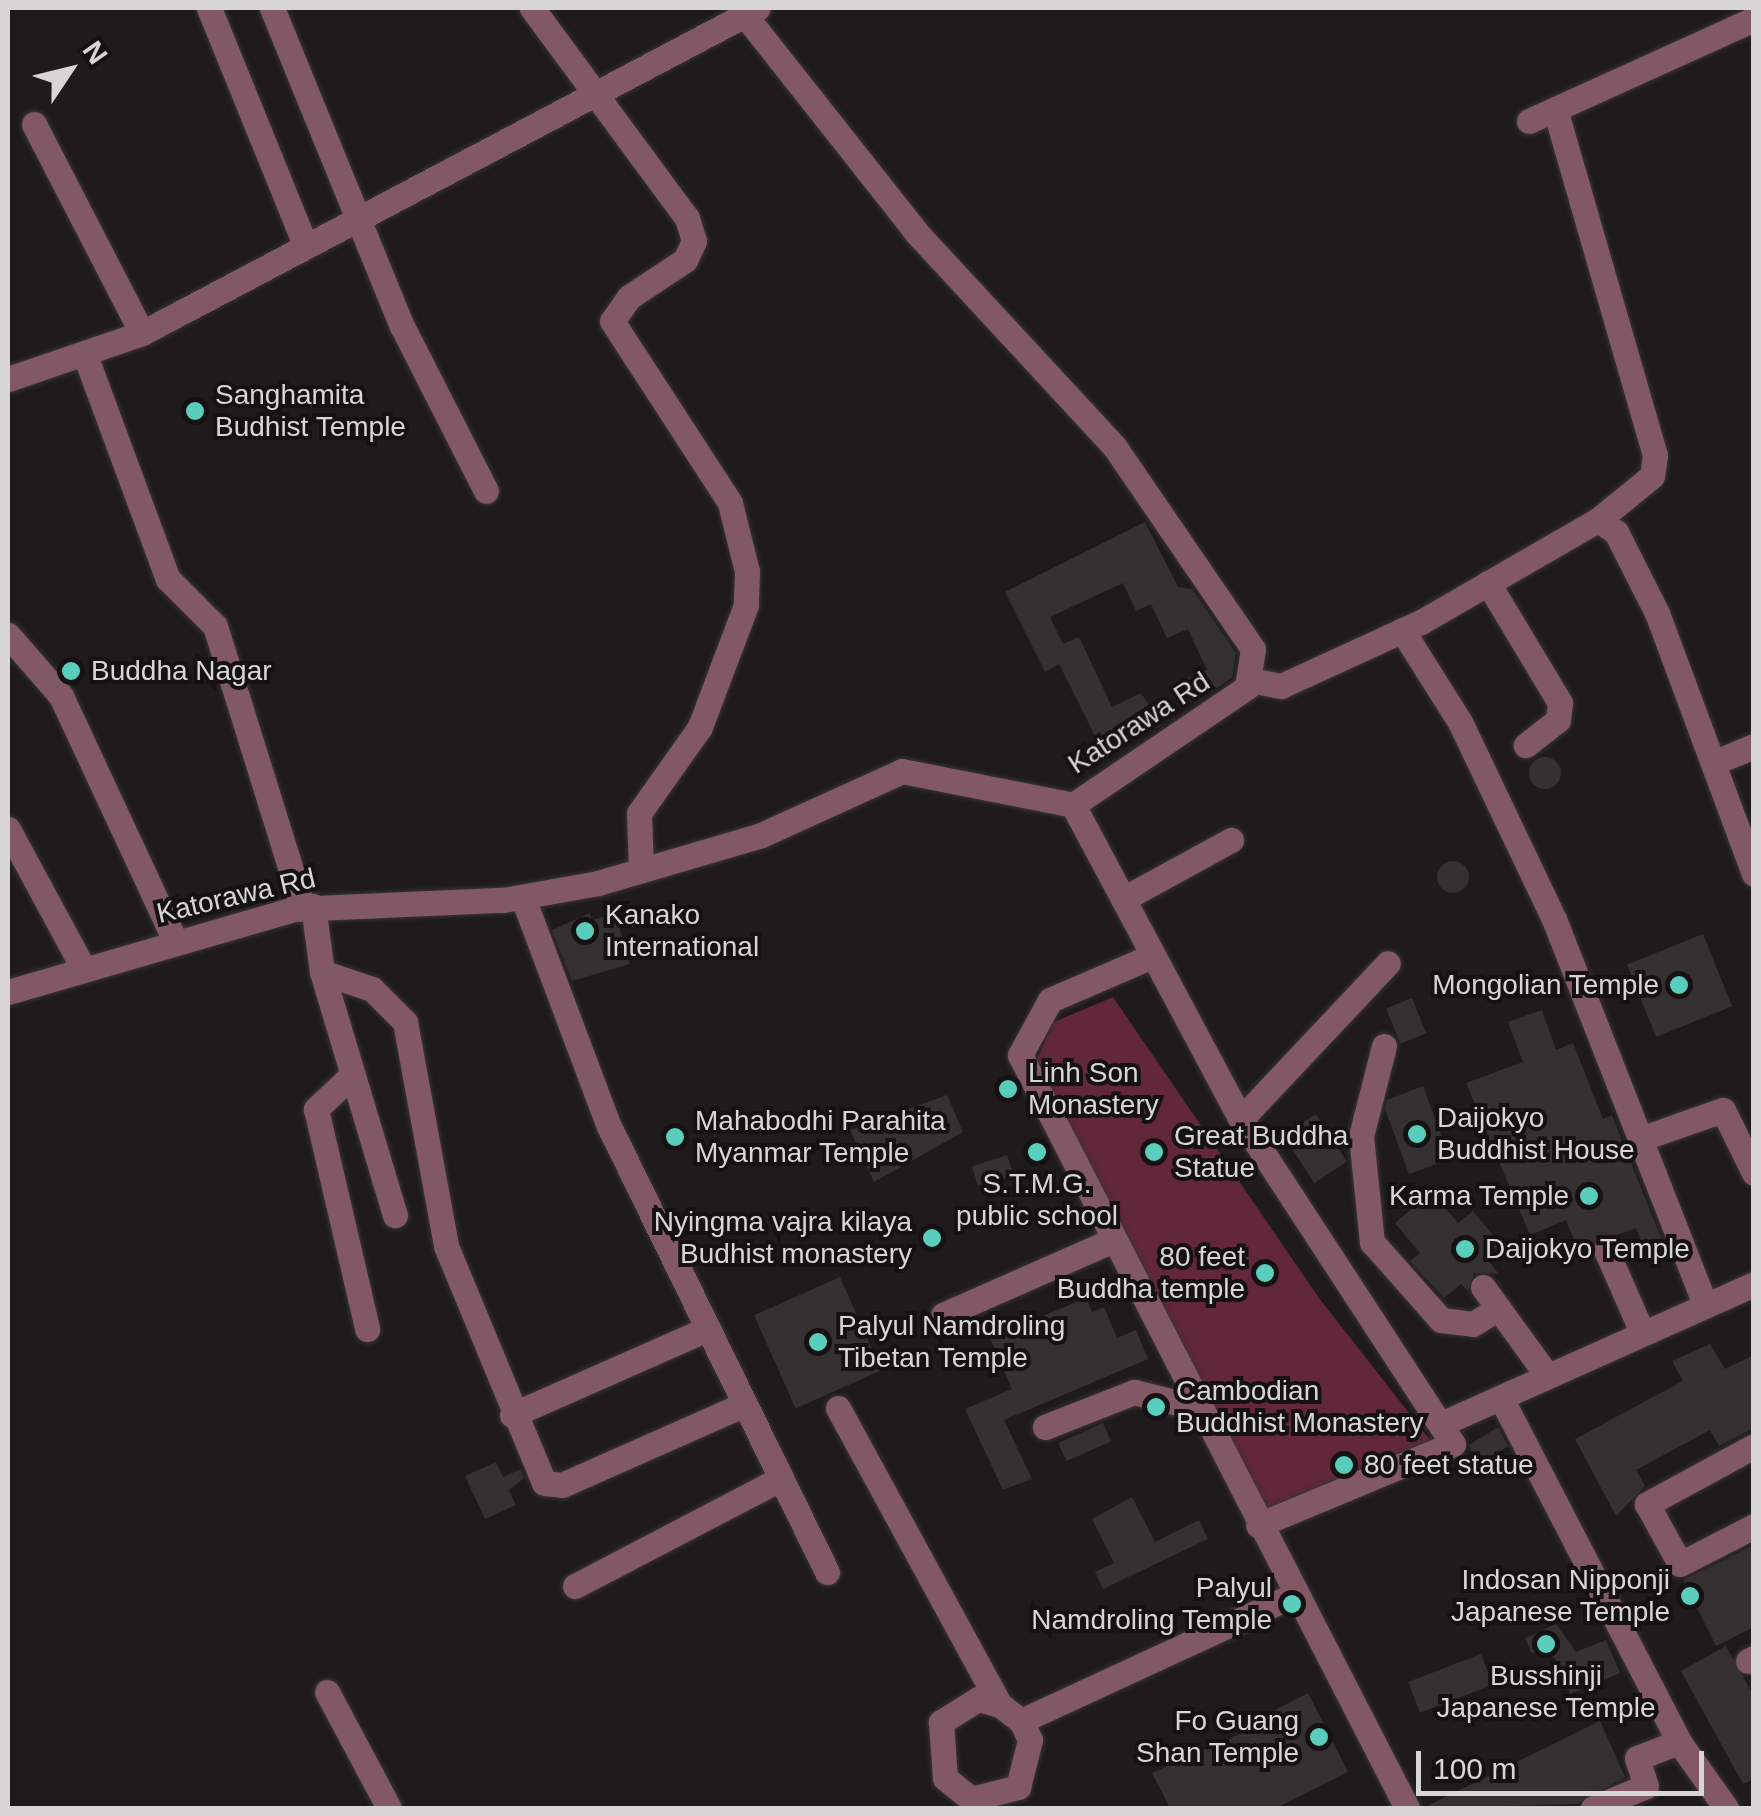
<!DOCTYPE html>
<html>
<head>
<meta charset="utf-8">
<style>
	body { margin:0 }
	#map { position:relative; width:1761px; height:1816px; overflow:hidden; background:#1f1b1c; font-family:Helvetica,sans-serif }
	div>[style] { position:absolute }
	.green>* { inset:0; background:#62273a }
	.building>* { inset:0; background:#353132; transform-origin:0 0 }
	.round { border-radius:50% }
	.roads { filter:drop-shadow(0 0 2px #393536) drop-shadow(0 0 2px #393536) }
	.minor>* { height:25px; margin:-12.5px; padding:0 12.5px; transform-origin:12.5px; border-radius:12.5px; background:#815863 }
	.dots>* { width:28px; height:28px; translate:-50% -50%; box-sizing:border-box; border:5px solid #161213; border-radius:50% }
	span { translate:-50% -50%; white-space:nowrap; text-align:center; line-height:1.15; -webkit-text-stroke:8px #161213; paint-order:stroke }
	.poi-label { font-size:28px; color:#d7d5d5 }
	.left { translate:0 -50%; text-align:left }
	.right { translate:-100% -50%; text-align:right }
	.street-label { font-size:28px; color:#d7d5d5 }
	.frame { position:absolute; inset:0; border:10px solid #d7d5d5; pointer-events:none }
	.north { position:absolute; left:20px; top:20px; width:100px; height:100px; -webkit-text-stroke:8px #161213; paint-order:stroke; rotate:55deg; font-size:28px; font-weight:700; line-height:40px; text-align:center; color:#d7d5d5 }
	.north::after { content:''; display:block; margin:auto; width:35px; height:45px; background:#d7d5d5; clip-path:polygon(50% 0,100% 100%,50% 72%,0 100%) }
	.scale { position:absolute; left:1416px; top:1751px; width:288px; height:45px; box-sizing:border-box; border:5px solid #d7d5d5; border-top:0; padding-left:12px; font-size:30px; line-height:35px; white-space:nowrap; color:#d7d5d5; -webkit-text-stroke:8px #161213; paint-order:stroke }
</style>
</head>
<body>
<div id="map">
	<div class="green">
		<div style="clip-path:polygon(1113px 997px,1319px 1298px,1434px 1445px,1261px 1514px,1037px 1059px,1054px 1022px)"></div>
	</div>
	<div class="building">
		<div style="clip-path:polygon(1145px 522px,1178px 587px,1192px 589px,1236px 653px,1232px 678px,1195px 703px,1184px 680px,1207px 670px,1188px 629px,1167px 638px,1151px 604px,1136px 611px,1123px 583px,1050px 617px,1063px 644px,1079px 637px,1112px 707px,1141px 693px,1162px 725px,1104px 754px,1059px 664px,1045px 672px,1005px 592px)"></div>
		<div class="round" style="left:1529px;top:757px;width:32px;height:32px"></div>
		<div class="round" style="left:1437px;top:861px;width:32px;height:32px"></div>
		<div style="clip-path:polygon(590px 913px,592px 920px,615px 913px,630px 964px,572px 981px,552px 930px)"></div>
		<div style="left:1703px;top:934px;width:78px;height:82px;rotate:68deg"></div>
		<div style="left:1412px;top:998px;width:38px;height:28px;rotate:68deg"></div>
		<div style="clip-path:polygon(1542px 1010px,1556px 1050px,1573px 1043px,1603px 1119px,1612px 1115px,1664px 1245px,1645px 1251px,1636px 1228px,1578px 1250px,1566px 1220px,1530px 1235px,1466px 1083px,1523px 1062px,1508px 1022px)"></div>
		<div style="clip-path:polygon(1423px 1086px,1450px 1159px,1409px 1174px,1385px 1109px,1387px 1100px)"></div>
		<div style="clip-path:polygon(947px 1095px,963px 1132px,874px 1182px,850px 1130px)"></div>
		<div style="left:1316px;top:1114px;width:57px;height:39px;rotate:57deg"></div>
		<div style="left:1007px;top:1155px;width:22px;height:37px;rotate:72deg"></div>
		<div style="clip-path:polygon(1432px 1192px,1458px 1223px,1473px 1211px,1500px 1244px,1485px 1257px,1499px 1274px,1474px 1273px,1468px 1291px,1461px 1284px,1444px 1298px,1410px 1261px,1420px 1253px,1395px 1223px)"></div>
		<div style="left:840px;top:1277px;width:102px;height:94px;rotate:66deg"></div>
		<div style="clip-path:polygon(1086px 1298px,1092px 1312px,1104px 1307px,1117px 1338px,1136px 1330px,1148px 1359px,1004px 1420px,1032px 1479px,1003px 1490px,965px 1409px,1012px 1389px,990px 1338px)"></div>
		<div style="clip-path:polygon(1710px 1344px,1725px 1369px,1754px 1355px,1754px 1428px,1719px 1446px,1710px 1430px,1636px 1470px,1645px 1486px,1616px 1516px,1575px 1439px,1683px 1381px,1672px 1361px)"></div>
		<div style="left:1103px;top:1423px;width:20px;height:49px;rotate:66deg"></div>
		<div style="clip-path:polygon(1498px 1427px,1508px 1446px,1475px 1467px,1469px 1445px)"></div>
		<div style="clip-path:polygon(496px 1462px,503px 1477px,521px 1469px,524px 1478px,509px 1490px,516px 1505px,485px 1519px,465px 1476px)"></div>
		<div style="clip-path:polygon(1132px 1497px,1155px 1542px,1199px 1520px,1208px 1539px,1103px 1589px,1095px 1572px,1114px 1563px,1092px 1519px)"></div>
		<div style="clip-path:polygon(1754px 1545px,1754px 1627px,1716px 1646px,1683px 1580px)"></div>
		<div style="clip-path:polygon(1556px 1624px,1576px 1652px,1606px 1640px,1620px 1673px,1570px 1694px,1555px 1658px,1531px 1652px,1525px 1638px)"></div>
		<div style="clip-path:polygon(1726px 1646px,1754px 1696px,1754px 1779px,1743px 1784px,1681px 1671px)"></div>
		<div style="left:1481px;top:1654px;width:33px;height:78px;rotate:69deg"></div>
		<div style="clip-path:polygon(1308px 1693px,1348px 1772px,1276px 1808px,1170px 1808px,1152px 1773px,1278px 1717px,1275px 1710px)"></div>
		<div style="clip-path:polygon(1600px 1721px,1625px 1777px,1577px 1804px,1423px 1808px)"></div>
	</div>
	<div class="roads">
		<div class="minor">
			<div style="left:209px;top:8px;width:253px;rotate:67.9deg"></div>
			<div style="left:272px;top:8px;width:344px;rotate:67.8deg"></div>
			<div style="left:402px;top:326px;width:185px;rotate:63deg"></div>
			<div style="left:532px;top:8px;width:261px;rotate:53.6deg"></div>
			<div style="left:687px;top:218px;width:24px;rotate:73deg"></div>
			<div style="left:694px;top:241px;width:21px;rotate:115deg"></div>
			<div style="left:685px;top:260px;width:67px;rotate:146.5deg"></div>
			<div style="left:629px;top:297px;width:29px;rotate:125deg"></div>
			<div style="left:612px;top:321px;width:217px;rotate:57deg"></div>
			<div style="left:730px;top:503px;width:70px;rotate:76deg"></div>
			<div style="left:747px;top:571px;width:34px;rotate:92deg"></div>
			<div style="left:746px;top:605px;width:130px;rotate:110.7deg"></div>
			<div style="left:700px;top:727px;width:105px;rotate:125.3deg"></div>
			<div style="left:639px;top:813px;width:57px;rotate:88deg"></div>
			<div style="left:1555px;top:109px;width:360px;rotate:73.9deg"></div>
			<div style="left:1655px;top:455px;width:21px;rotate:98deg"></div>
			<div style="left:1652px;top:476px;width:70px;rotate:140.8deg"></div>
			<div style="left:1529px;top:121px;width:247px;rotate:-24.4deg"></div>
			<div style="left:34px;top:124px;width:235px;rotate:62.7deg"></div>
			<div style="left:85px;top:355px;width:239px;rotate:69.7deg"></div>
			<div style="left:168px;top:579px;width:66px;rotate:45deg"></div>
			<div style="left:215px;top:626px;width:295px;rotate:72.7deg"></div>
			<div style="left:8px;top:379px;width:142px;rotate:-18.9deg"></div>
			<div style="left:142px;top:333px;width:696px;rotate:-27.82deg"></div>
			<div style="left:1488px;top:583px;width:140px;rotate:59deg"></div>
			<div style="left:1560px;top:703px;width:17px;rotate:97deg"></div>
			<div style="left:1558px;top:720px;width:41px;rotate:142deg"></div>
			<div style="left:1402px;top:630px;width:109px;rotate:57.8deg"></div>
			<div style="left:1460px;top:722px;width:218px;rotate:64.5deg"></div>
			<div style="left:1554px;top:919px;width:414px;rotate:68.6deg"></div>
			<div style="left:8px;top:635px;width:81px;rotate:49deg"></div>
			<div style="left:61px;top:696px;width:270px;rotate:65deg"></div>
			<div style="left:1250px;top:680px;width:32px;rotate:11deg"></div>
			<div style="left:1281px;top:686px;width:154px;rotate:-24.6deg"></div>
			<div style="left:1421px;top:622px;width:204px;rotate:-30deg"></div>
			<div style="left:1598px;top:520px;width:22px;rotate:34deg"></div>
			<div style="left:1616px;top:532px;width:91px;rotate:63.2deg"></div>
			<div style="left:1657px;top:613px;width:278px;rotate:69.6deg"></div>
			<div style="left:1713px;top:763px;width:44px;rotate:-22.5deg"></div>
			<div style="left:1073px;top:805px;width:356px;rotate:61.9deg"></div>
			<div style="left:1241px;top:1119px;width:388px;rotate:56.9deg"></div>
			<div style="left:1453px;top:1444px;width:211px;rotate:157.4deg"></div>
			<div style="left:8px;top:829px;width:156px;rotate:61.6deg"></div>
			<div style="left:523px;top:898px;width:239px;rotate:69.4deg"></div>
			<div style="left:607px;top:1122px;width:501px;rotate:63.95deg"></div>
			<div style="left:1125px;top:898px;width:121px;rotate:-28.7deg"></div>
			<div style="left:313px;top:906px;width:67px;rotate:82.2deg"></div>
			<div style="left:322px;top:972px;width:53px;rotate:18.8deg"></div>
			<div style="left:372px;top:989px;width:47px;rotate:45deg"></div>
			<div style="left:405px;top:1022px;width:228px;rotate:79.6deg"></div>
			<div style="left:446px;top:1246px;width:256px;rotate:67.5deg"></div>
			<div style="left:544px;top:1483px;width:18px;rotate:6deg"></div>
			<div style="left:562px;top:1485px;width:200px;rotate:-23.9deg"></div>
			<div style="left:1152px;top:956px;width:111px;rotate:156.7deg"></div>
			<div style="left:1050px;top:1000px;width:63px;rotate:118.6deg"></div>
			<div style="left:1020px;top:1055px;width:847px;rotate:62.8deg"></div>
			<div style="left:322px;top:972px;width:254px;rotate:73.3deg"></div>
			<div style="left:8px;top:992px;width:297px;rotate:-16.2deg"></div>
			<div style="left:293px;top:909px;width:210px;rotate:-2.5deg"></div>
			<div style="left:503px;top:900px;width:97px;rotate:-10.1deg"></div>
			<div style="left:598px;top:883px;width:168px;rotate:-16.3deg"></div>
			<div style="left:759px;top:836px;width:157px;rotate:-24.4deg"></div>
			<div style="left:902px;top:771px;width:174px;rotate:11.2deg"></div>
			<div style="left:1073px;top:805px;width:210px;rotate:-34.1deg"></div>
			<div style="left:1247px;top:687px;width:38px;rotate:-81deg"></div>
			<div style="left:1253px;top:649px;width:246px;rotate:-124.4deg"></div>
			<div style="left:1114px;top:446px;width:290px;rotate:-132.8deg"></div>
			<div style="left:917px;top:233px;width:287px;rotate:-128.3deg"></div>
			<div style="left:1384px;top:1046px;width:93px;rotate:104.3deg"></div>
			<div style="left:1361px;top:1136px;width:107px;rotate:84.1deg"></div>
			<div style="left:1372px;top:1242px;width:104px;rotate:48.5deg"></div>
			<div style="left:1441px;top:1320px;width:32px;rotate:7deg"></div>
			<div style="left:1473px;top:1324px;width:26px;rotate:-32deg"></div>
			<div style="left:352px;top:1075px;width:50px;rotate:136.6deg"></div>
			<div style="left:316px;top:1109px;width:226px;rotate:76.9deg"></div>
			<div style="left:1241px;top:1119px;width:214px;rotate:-46.7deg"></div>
			<div style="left:1640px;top:1139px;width:88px;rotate:-19.3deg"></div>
			<div style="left:1723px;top:1110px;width:70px;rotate:63.8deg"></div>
			<div style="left:1606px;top:1250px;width:90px;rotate:66.3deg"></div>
			<div style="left:1483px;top:1287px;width:107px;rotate:54.1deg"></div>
			<div style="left:943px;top:1315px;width:184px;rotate:-23.8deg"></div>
			<div style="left:1501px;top:1398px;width:387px;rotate:62.6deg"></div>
			<div style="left:1679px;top:1742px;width:81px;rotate:54.5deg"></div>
			<div style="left:838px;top:1408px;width:338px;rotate:61.4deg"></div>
			<div style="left:1000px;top:1705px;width:26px;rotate:37deg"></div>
			<div style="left:1021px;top:1721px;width:301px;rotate:-24.8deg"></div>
			<div style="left:512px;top:1415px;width:213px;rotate:-23.8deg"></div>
			<div style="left:1441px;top:1424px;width:343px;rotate:-24.1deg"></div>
			<div style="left:1045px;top:1427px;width:96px;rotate:-21.5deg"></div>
			<div style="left:1134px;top:1392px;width:62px;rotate:14deg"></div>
			<div style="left:1754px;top:1446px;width:122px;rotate:151.5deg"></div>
			<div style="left:1647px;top:1504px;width:68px;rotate:61.2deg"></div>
			<div style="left:1680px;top:1564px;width:83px;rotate:-27.2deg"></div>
			<div style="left:575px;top:1586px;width:233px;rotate:-27.6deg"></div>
			<div style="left:1748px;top:1661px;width:7px;rotate:-27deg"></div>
			<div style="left:327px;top:1692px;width:132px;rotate:61.9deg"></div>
			<div style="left:1000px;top:1705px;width:23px;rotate:-165deg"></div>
			<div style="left:978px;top:1699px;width:44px;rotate:148.1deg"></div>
			<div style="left:941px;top:1722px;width:56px;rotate:85.9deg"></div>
			<div style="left:945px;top:1778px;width:33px;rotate:39deg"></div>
			<div style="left:971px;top:1799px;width:49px;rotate:-14.3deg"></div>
			<div style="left:1018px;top:1787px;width:49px;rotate:-75.7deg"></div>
			<div style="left:1030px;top:1740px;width:21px;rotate:-115deg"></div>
			<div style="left:1593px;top:1808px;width:57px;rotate:-22.5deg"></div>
			<div style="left:1646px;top:1786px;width:29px;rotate:-108deg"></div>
			<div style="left:1637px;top:1758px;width:45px;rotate:-20.9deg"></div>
		</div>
	</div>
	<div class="dots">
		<div style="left:195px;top:411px;background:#5acebc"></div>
		<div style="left:71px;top:671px;background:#5acebc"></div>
		<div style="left:585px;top:931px;background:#5acebc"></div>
		<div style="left:1679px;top:985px;background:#5acebc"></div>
		<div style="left:1008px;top:1089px;background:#5acebc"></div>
		<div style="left:1417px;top:1134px;background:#5acebc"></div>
		<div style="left:675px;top:1137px;background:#5acebc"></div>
		<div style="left:1037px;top:1152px;background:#5acebc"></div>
		<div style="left:1154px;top:1152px;background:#5acebc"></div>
		<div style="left:1589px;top:1196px;background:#5acebc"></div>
		<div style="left:932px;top:1238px;background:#5acebc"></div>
		<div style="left:1465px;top:1249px;background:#5acebc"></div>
		<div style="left:1265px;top:1273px;background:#5acebc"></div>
		<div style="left:818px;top:1342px;background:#5acebc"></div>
		<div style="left:1156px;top:1407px;background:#5acebc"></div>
		<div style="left:1344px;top:1465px;background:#5acebc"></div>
		<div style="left:1690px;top:1596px;background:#5acebc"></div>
		<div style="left:1292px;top:1604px;background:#5acebc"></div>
		<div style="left:1546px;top:1644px;background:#5acebc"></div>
		<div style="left:1319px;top:1737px;background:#5acebc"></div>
	</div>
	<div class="poi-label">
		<span class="left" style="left:215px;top:411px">Sanghamita<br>Budhist Temple</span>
		<span class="left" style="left:91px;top:671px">Buddha Nagar</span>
		<span class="left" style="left:605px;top:931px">Kanako<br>International</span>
		<span class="right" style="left:1659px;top:985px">Mongolian Temple</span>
		<span class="left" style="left:1028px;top:1089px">Linh Son<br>Monastery</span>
		<span class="left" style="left:1437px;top:1134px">Daijokyo<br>Buddhist House</span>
		<span class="left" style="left:695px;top:1137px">Mahabodhi Parahita<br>Myanmar Temple</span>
		<span class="left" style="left:1174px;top:1152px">Great Buddha<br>Statue</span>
		<span style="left:1037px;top:1200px">S.T.M.G.<br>public school</span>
		<span class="right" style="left:1569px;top:1196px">Karma Temple</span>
		<span class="right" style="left:912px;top:1238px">Nyingma vajra kilaya<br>Budhist monastery</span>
		<span class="left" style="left:1485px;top:1249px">Daijokyo Temple</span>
		<span class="right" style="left:1245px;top:1273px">80 feet<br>Buddha temple</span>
		<span class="left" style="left:838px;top:1342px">Palyul Namdroling<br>Tibetan Temple</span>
		<span class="left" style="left:1176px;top:1407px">Cambodian<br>Buddhist Monastery</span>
		<span class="left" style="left:1364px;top:1465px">80 feet statue</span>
		<span class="right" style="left:1670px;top:1596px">Indosan Nipponji<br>Japanese Temple</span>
		<span class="right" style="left:1272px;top:1604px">Palyul<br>Namdroling Temple</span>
		<span style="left:1546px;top:1692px">Busshinji<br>Japanese Temple</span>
		<span class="right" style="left:1299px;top:1737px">Fo Guang<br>Shan Temple</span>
	</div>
	<div class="street-label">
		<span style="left:1139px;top:723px;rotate:-33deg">Katorawa Rd</span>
		<span style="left:236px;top:896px;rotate:-13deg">Katorawa Rd</span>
	</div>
	<div class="frame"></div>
	<div class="north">N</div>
	<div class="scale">100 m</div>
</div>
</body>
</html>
